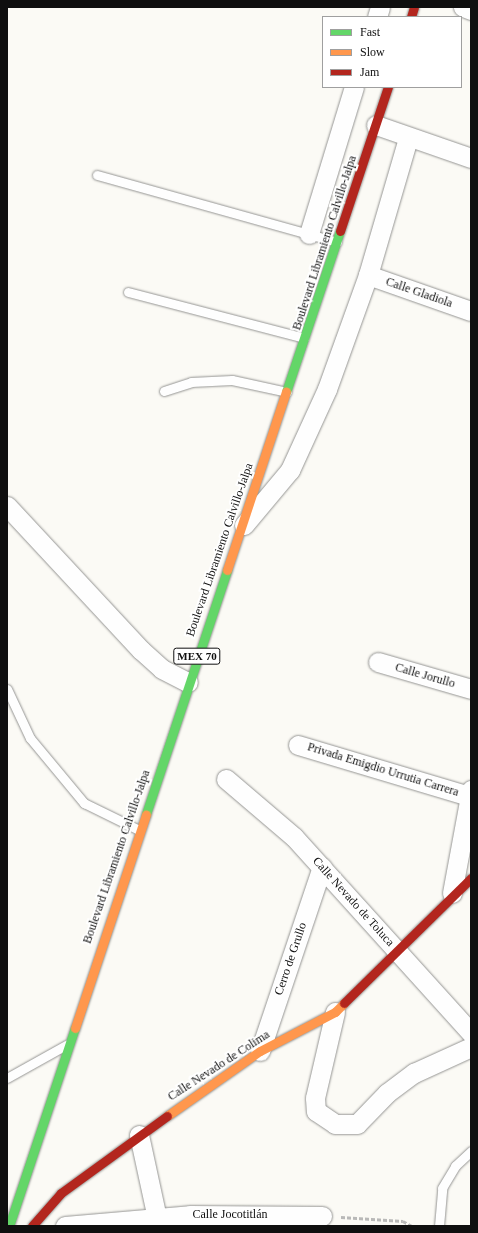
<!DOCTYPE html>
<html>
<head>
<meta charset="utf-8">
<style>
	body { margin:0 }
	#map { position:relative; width:478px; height:1233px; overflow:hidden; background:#fbfaf5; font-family:"Times New Roman",serif }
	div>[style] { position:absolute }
	.path>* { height:2.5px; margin-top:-1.25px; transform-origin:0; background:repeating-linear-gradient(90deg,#b9b9b8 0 4px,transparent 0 6px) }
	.roads { filter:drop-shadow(0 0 1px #959593) drop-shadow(0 0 1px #959593) }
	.lane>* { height:9px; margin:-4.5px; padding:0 4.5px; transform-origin:4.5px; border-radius:4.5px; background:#fefefe }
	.street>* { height:19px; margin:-9.5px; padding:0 9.5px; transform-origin:9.5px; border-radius:9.5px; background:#fefefe }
	.fast>* { height:9px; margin:-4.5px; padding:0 4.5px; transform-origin:4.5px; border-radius:4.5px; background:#63d668 }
	.slow>* { height:9px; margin:-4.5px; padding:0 4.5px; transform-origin:4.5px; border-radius:4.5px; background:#ff974d }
	.jam>* { height:9px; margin:-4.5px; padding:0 4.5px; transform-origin:4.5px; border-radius:4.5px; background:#b3261e }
	span { translate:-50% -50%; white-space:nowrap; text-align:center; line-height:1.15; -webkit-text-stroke:4px #fff; paint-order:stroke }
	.shield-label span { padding:1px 3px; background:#fff; border:1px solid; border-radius:3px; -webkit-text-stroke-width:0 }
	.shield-label { font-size:11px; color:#0f0f0f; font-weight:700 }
	.street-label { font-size:12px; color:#0f0f0f }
	.frame { position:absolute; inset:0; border:8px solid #0f0f0f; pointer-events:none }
	.legend { position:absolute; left:322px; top:16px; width:140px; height:72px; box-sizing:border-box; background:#fff; border:1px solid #9f9f9f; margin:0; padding:5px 7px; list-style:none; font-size:12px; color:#0f0f0f }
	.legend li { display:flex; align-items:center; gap:8px; height:20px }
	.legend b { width:20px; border:1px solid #9f9f9f }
</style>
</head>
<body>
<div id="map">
	<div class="path">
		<div style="left:341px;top:1217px;width:62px;rotate:3.7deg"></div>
		<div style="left:403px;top:1221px;width:10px;rotate:29deg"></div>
	</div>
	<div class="roads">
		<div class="lane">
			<div style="left:97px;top:175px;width:249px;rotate:15.6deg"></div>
			<div style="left:128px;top:292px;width:182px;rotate:14.6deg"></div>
			<div style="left:164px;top:391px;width:28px;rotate:-18deg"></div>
			<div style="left:191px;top:382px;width:41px;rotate:-2.8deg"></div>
			<div style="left:232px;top:380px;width:56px;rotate:12.3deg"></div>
			<div style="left:7px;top:689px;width:54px;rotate:64.9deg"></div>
			<div style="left:30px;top:738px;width:85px;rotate:50.3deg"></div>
			<div style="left:84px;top:803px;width:61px;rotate:26.1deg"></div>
			<div style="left:7px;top:1078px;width:68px;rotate:-29.2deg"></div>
			<div style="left:439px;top:1226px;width:38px;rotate:-85deg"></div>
			<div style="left:442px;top:1188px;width:26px;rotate:-59deg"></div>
			<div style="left:455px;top:1166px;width:22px;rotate:-43deg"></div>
		</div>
		<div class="street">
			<div style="left:463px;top:7px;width:9px;rotate:21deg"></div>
			<div style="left:377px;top:17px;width:10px;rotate:-73deg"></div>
			<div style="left:376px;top:125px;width:101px;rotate:19.2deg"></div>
			<div style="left:309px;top:234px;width:154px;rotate:-73deg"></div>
			<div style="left:368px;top:275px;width:109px;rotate:19.3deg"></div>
			<div style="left:7px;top:506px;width:197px;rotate:47.1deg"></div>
			<div style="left:141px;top:650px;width:28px;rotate:42deg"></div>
			<div style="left:162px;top:669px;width:29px;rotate:27deg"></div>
			<div style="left:244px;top:525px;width:72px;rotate:-50.1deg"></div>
			<div style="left:290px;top:470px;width:89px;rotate:-65.4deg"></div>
			<div style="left:327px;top:389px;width:121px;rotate:-70.2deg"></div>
			<div style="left:368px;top:275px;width:143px;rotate:-73.7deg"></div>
			<div style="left:378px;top:662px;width:97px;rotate:16.2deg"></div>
			<div style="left:298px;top:745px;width:178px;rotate:16.6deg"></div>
			<div style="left:226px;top:779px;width:89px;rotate:40.5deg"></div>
			<div style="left:294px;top:837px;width:264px;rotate:47.9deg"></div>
			<div style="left:452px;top:893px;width:105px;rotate:-79.5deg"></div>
			<div style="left:335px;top:1012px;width:88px;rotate:103.1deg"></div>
			<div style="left:315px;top:1098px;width:13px;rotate:86deg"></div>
			<div style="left:316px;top:1111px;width:23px;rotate:34deg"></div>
			<div style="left:335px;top:1124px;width:22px"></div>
			<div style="left:357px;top:1124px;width:43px;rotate:-45.9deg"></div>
			<div style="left:387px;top:1093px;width:34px;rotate:-37deg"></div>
			<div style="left:414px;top:1073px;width:63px;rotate:-24.5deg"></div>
			<div style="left:260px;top:1051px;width:194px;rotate:-71.4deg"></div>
			<div style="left:139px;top:1135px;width:85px;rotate:77.8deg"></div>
			<div style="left:65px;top:1226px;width:125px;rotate:-5deg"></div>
			<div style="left:190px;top:1215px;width:132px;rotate:0.4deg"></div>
		</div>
		<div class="fast">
			<div style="left:286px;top:392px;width:170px;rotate:-71.5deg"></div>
			<div style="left:146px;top:814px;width:257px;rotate:-71.6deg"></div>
			<div style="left:9px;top:1226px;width:209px;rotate:-71.6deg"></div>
		</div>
		<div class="slow">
			<div style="left:227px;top:570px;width:188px;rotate:-71.7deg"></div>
			<div style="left:75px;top:1028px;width:225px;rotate:-71.6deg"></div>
			<div style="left:167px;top:1116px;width:113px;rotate:-35deg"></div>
			<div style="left:260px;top:1051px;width:85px;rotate:-27.5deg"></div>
			<div style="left:335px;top:1012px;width:13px;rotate:-45deg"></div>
		</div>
		<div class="jam">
			<div style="left:411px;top:17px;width:10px;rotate:-73deg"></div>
			<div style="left:340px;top:231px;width:152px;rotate:-71.6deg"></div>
			<div style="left:344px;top:1003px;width:178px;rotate:-44.5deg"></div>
			<div style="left:32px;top:1226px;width:44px;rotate:-48.7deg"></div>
			<div style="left:61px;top:1193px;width:131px;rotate:-36deg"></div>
		</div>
	</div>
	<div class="shield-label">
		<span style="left:197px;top:656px">MEX 70</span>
	</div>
	<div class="street-label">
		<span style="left:325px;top:243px;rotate:-72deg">Boulevard Libramiento Calvillo-Jalpa</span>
		<span style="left:419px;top:293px;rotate:19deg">Calle Gladiola</span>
		<span style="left:220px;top:550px;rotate:-71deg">Boulevard Libramiento Calvillo-Jalpa</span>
		<span style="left:425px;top:676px;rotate:16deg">Calle Jorullo</span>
		<span style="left:383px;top:770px;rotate:17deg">Privada Emigdio Urrutia Carrera</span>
		<span style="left:117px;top:857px;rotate:-71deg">Boulevard Libramiento Calvillo-Jalpa</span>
		<span style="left:353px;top:902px;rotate:48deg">Calle Nevado de Toluca</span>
		<span style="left:291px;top:959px;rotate:-71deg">Cerro de Grullo</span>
		<span style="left:219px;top:1066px;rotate:-33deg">Calle Nevado de Colima</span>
		<span style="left:230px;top:1215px">Calle Jocotitlán</span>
	</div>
	<div class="frame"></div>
	<ul class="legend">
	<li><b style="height:5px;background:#63d668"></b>Fast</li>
	<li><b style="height:5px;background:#ff974d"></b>Slow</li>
	<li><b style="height:5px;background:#b3261e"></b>Jam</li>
	</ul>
</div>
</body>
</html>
